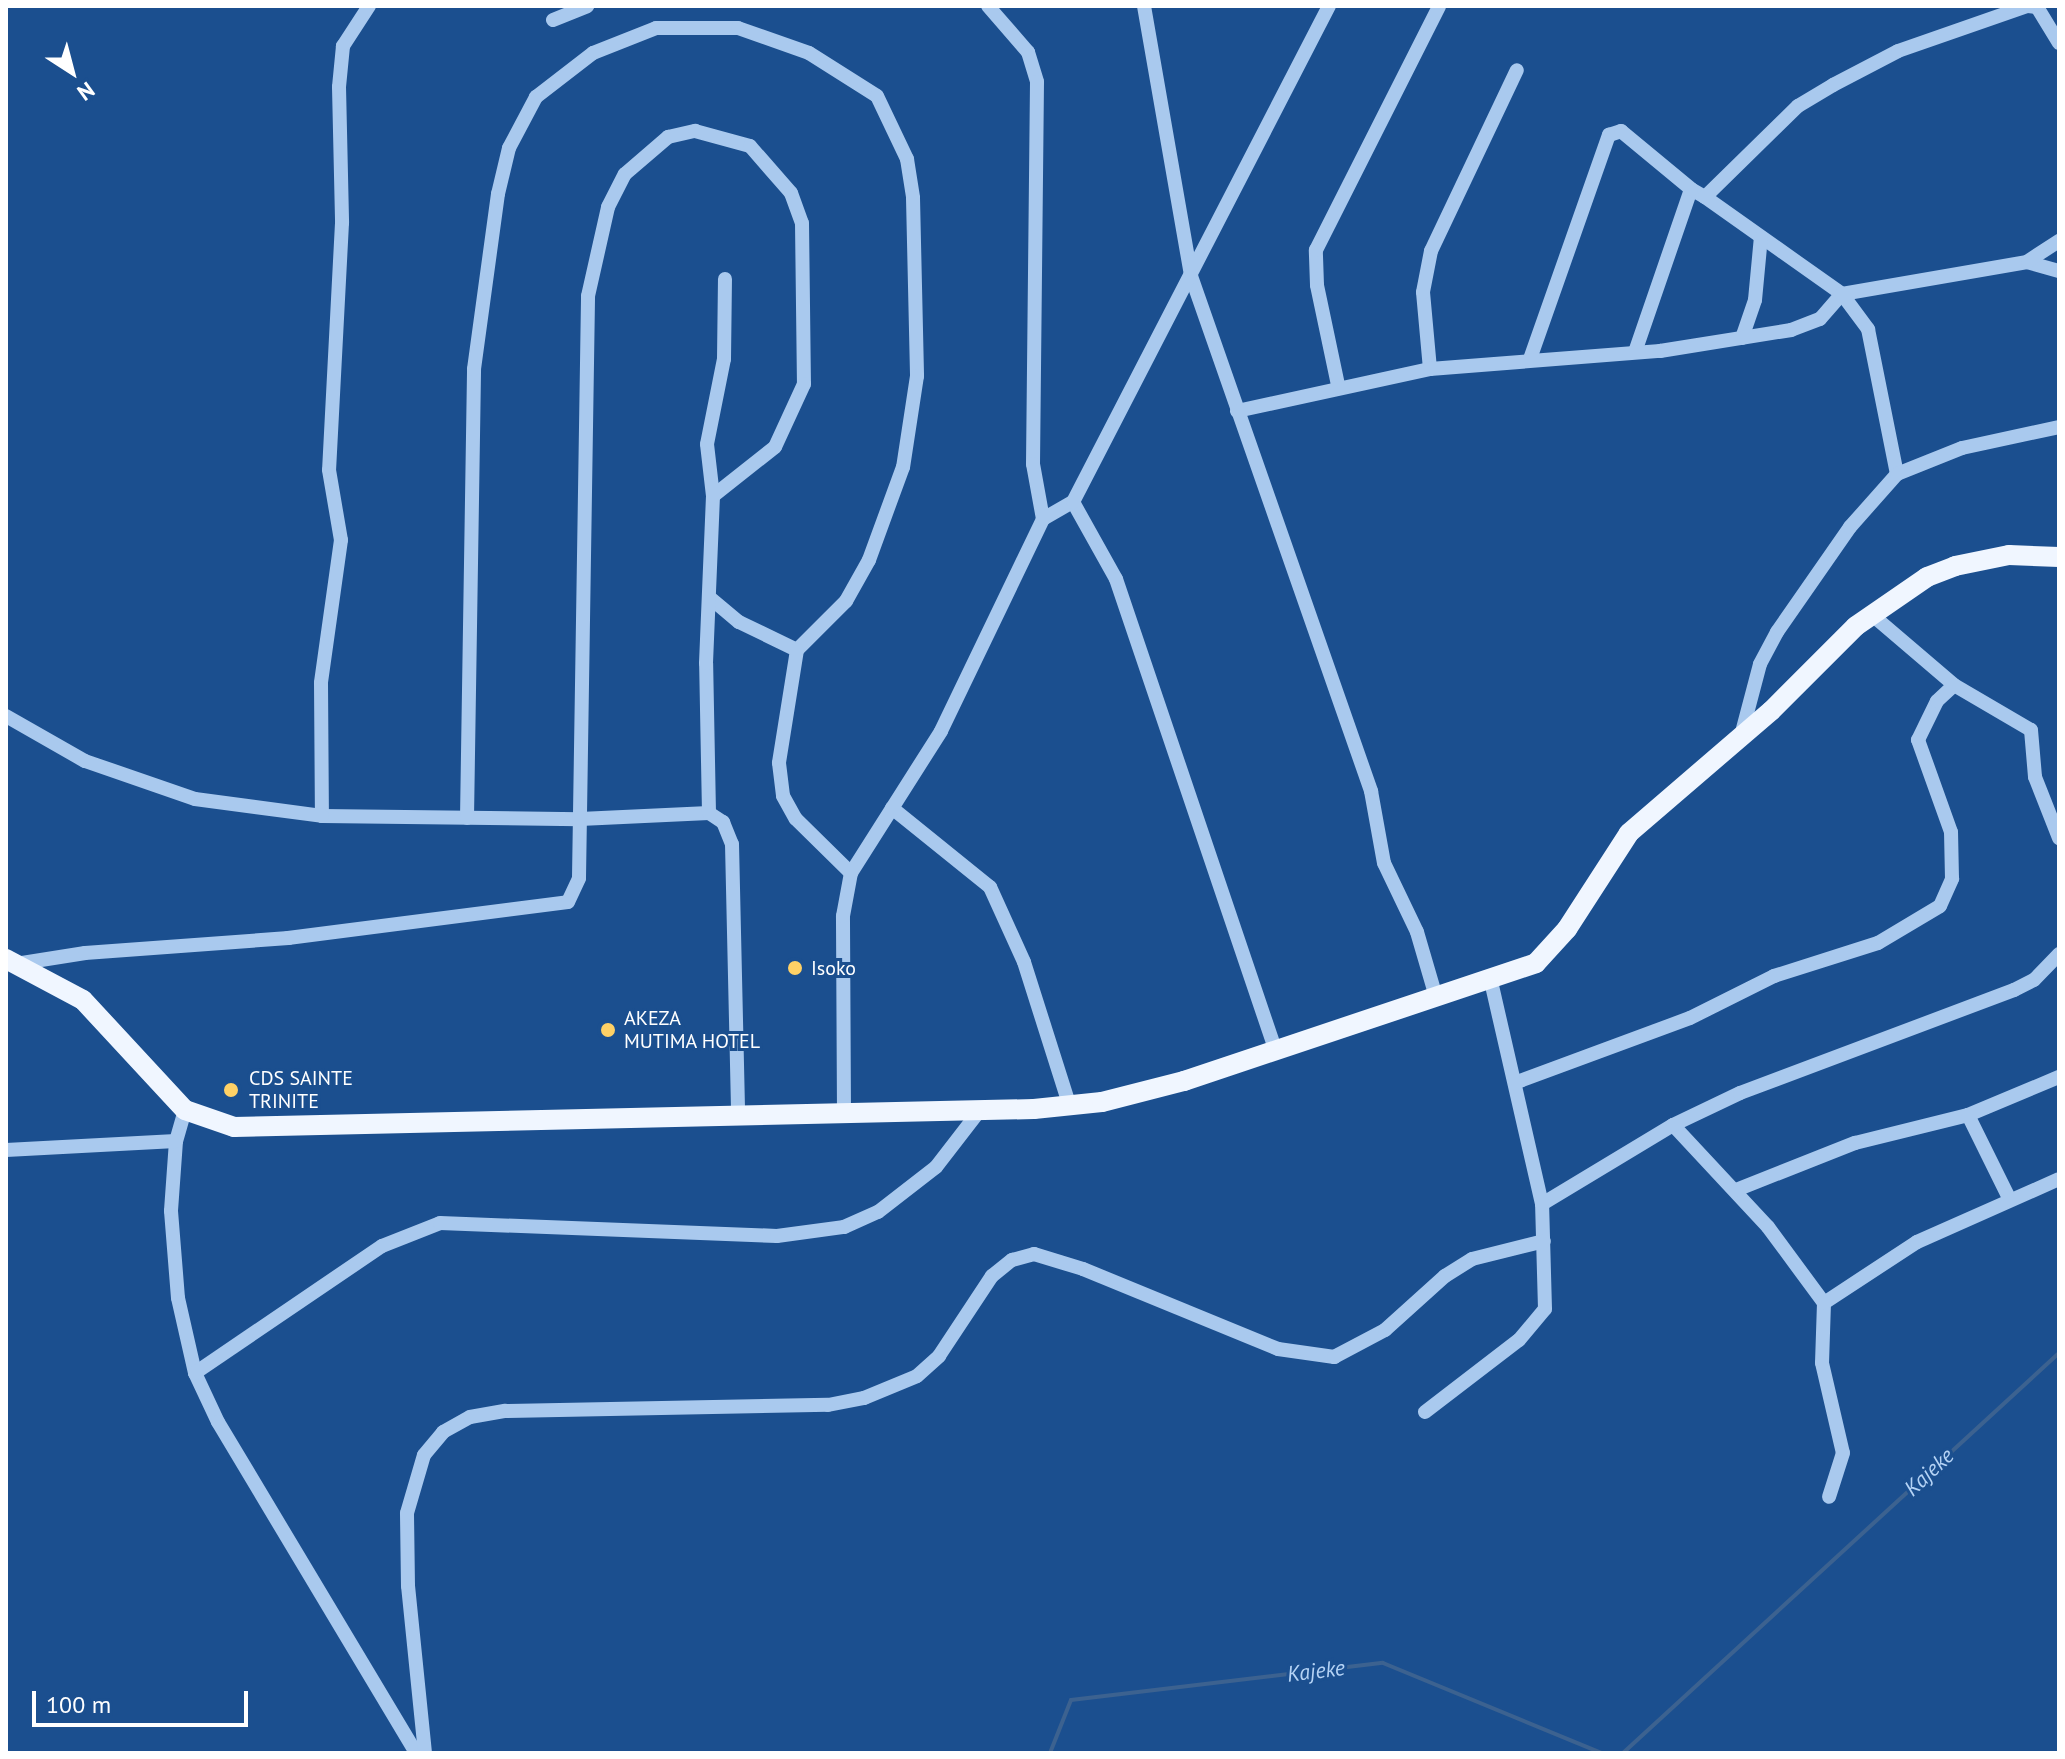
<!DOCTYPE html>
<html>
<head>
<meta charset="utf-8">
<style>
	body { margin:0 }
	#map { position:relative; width:2065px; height:1759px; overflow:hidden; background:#1b4f8f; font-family:"PT Sans",sans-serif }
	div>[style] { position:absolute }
	.stream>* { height:4px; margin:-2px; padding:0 2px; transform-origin:2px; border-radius:2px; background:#3c6290 }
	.minor>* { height:14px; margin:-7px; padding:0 7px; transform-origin:7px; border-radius:7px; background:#a9c9ee }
	.major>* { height:20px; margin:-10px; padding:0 10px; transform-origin:10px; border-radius:10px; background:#f0f6ff }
	.dots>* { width:22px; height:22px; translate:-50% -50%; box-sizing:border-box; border:4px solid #1b4f8f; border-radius:50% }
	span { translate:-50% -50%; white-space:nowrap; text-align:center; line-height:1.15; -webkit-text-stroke:6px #1b4f8f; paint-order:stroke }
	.poi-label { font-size:20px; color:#fff }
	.left { translate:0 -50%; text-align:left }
	.water-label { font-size:22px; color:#b5d3f5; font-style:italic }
	.frame { position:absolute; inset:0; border:8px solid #fff; pointer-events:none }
	.north { position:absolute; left:32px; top:32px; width:80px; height:80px; -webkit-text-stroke:6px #1b4f8f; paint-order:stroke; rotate:144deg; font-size:22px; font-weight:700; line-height:32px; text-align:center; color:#fff }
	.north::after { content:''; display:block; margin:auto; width:28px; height:36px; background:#fff; clip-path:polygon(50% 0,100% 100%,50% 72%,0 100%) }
	.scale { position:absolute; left:32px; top:1691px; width:216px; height:36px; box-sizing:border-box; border:4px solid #fff; border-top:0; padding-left:10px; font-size:24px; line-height:28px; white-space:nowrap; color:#fff; -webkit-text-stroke:6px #1b4f8f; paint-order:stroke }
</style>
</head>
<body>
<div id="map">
	<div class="stream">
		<div style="left:1050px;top:1753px;width:57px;rotate:-68.4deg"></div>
		<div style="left:1071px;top:1700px;width:314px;rotate:-6.8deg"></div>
		<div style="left:1383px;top:1663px;width:236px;rotate:22.4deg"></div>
		<div style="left:1623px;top:1753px;width:592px;rotate:-42.53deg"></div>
	</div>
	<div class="minor">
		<div style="left:369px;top:6px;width:48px;rotate:123deg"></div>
		<div style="left:343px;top:46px;width:41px;rotate:95.6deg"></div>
		<div style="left:339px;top:87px;width:136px;rotate:88.7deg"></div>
		<div style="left:342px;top:223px;width:247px;rotate:93deg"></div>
		<div style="left:329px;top:470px;width:71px;rotate:80.3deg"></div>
		<div style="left:341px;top:540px;width:144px;rotate:98deg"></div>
		<div style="left:321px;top:683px;width:133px;rotate:89.6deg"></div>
		<div style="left:322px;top:816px;width:258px;rotate:0.7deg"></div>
		<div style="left:580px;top:819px;width:129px;rotate:-2.7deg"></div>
		<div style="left:709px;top:813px;width:17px;rotate:33deg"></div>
		<div style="left:723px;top:822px;width:24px;rotate:68deg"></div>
		<div style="left:732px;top:844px;width:270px;rotate:88.7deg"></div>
		<div style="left:988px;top:6px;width:61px;rotate:49deg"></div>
		<div style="left:1028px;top:52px;width:31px;rotate:73deg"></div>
		<div style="left:1037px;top:82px;width:382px;rotate:90.6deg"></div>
		<div style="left:1033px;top:464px;width:56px;rotate:79.7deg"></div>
		<div style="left:1144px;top:6px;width:274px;rotate:80.1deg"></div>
		<div style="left:1191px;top:276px;width:546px;rotate:70.73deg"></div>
		<div style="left:1371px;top:791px;width:73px;rotate:79.8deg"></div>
		<div style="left:1384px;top:863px;width:76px;rotate:64.4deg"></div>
		<div style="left:1417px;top:932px;width:68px;rotate:73.7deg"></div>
		<div style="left:2028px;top:6px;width:9px;rotate:6deg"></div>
		<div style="left:2037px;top:7px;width:42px;rotate:58.6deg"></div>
		<div style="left:553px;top:20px;width:37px;rotate:-22deg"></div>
		<div style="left:1705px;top:197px;width:168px;rotate:35.3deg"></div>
		<div style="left:1842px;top:294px;width:188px;rotate:-9.8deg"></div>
		<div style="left:2027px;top:262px;width:33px;rotate:16deg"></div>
		<div style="left:2028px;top:261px;width:37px;rotate:-33deg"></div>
		<div style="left:1742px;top:338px;width:40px;rotate:-71.1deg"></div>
		<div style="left:1755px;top:300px;width:63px;rotate:-84.6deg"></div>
		<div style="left:1635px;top:352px;width:172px;rotate:-71deg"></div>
		<div style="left:1691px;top:189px;width:16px;rotate:30deg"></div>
		<div style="left:1705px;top:197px;width:130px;rotate:-44.4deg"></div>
		<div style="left:1798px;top:106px;width:41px;rotate:-31deg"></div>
		<div style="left:1833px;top:85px;width:73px;rotate:-27.6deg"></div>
		<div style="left:1898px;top:51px;width:137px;rotate:-19.2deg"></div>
		<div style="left:1530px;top:359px;width:238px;rotate:-70.6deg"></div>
		<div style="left:1609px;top:135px;width:13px;rotate:-18deg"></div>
		<div style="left:1621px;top:131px;width:91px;rotate:39.6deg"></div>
		<div style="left:1430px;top:369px;width:77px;rotate:-95.2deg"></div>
		<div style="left:1423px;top:292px;width:42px;rotate:-79deg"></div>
		<div style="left:1431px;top:251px;width:200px;rotate:-64.6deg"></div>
		<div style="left:1338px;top:385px;width:102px;rotate:-101.9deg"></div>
		<div style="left:1317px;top:285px;width:35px;rotate:-92deg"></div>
		<div style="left:1316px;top:250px;width:273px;rotate:-63.2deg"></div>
		<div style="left:1237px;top:411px;width:198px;rotate:-12.3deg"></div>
		<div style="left:1430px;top:369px;width:231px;rotate:-4.5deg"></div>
		<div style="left:1660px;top:351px;width:133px;rotate:-9.1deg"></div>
		<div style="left:1791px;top:330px;width:31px;rotate:-21deg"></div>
		<div style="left:1820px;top:319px;width:33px;rotate:-49deg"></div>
		<div style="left:1842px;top:294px;width:44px;rotate:53.4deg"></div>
		<div style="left:1868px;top:329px;width:148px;rotate:78.7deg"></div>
		<div style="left:1073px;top:502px;width:88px;rotate:60.8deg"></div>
		<div style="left:1116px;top:579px;width:495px;rotate:71.3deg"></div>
		<div style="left:709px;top:597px;width:39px;rotate:40deg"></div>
		<div style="left:739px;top:622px;width:64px;rotate:25.8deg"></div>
		<div style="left:1871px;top:614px;width:109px;rotate:40.5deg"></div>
		<div style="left:1954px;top:685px;width:89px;rotate:30.3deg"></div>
		<div style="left:2031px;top:730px;width:47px;rotate:85.1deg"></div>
		<div style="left:2035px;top:777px;width:66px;rotate:68.5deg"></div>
		<div style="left:6px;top:716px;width:91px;rotate:29.7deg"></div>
		<div style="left:85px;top:761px;width:116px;rotate:19.1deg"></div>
		<div style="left:195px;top:799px;width:128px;rotate:7.6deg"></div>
		<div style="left:1741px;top:736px;width:74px;rotate:-75.2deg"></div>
		<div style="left:1760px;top:664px;width:36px;rotate:-62deg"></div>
		<div style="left:1777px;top:632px;width:128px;rotate:-55.2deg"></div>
		<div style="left:1850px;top:527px;width:71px;rotate:-48.4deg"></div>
		<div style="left:1897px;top:474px;width:70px;rotate:-21.8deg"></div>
		<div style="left:1962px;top:448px;width:99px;rotate:-12.2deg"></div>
		<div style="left:892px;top:808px;width:126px;rotate:38.9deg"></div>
		<div style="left:990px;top:887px;width:82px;rotate:65.6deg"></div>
		<div style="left:1024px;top:962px;width:152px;rotate:72.4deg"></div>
		<div style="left:709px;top:813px;width:150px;rotate:-91.1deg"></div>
		<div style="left:706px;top:663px;width:167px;rotate:-87.6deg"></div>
		<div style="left:467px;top:818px;width:449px;rotate:-89.1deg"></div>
		<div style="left:474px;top:369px;width:177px;rotate:-82.2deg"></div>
		<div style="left:498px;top:194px;width:47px;rotate:-76.6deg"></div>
		<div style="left:509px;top:148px;width:58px;rotate:-62.1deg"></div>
		<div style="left:536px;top:97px;width:72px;rotate:-37.7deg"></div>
		<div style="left:593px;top:53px;width:68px;rotate:-21.6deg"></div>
		<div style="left:656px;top:28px;width:82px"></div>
		<div style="left:738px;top:28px;width:75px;rotate:19.4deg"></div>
		<div style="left:809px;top:53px;width:80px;rotate:32.3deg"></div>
		<div style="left:877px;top:96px;width:70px;rotate:64.5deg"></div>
		<div style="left:907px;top:159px;width:39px;rotate:81deg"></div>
		<div style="left:913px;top:198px;width:178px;rotate:88.7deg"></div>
		<div style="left:917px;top:376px;width:92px;rotate:98.7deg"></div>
		<div style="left:903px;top:467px;width:99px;rotate:110.1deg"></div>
		<div style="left:869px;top:560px;width:47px;rotate:119.3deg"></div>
		<div style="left:846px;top:601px;width:69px;rotate:135deg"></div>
		<div style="left:797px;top:650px;width:114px;rotate:99.1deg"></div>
		<div style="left:779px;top:763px;width:33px;rotate:83deg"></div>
		<div style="left:783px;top:796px;width:26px;rotate:61deg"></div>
		<div style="left:796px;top:819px;width:77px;rotate:44.5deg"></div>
		<div style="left:22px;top:963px;width:64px;rotate:-9deg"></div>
		<div style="left:85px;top:953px;width:204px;rotate:-4.2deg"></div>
		<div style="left:288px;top:938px;width:282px;rotate:-7.3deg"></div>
		<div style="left:568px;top:902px;width:26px;rotate:-65deg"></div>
		<div style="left:579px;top:878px;width:582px;rotate:-89.11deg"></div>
		<div style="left:588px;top:296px;width:91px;rotate:-77.3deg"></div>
		<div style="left:608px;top:207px;width:37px;rotate:-63deg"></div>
		<div style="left:625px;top:174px;width:57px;rotate:-40.7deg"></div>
		<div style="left:668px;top:137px;width:28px;rotate:-13deg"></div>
		<div style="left:695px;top:131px;width:57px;rotate:15.3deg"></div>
		<div style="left:750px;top:146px;width:62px;rotate:48.9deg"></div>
		<div style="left:791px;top:193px;width:32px;rotate:70deg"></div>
		<div style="left:802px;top:223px;width:161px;rotate:89.3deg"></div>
		<div style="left:804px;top:384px;width:69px;rotate:114.7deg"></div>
		<div style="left:775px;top:447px;width:79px;rotate:141.7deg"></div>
		<div style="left:713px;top:496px;width:52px;rotate:-96.6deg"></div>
		<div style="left:707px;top:444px;width:87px;rotate:-78.7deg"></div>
		<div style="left:724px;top:359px;width:80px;rotate:-89.3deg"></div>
		<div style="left:1517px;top:1082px;width:184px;rotate:-20.3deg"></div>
		<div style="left:1690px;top:1018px;width:94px;rotate:-26.6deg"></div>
		<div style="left:1774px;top:976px;width:109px;rotate:-17.6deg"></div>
		<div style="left:1878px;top:943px;width:72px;rotate:-30.8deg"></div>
		<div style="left:1940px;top:906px;width:30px;rotate:-66deg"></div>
		<div style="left:1952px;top:879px;width:47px;rotate:-91.2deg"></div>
		<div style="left:1951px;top:832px;width:98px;rotate:-109.7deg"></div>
		<div style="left:1918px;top:740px;width:43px;rotate:-64deg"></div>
		<div style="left:1937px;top:701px;width:23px;rotate:-43deg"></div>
		<div style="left:185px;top:1110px;width:32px;rotate:106deg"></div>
		<div style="left:176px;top:1141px;width:70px;rotate:94.1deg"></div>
		<div style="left:171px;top:1211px;width:87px;rotate:85.4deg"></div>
		<div style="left:178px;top:1298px;width:77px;rotate:77.2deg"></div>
		<div style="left:195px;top:1373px;width:54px;rotate:64.9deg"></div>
		<div style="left:218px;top:1422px;width:386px;rotate:59.1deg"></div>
		<div style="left:844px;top:1113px;width:197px;rotate:-90.3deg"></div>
		<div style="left:843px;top:916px;width:44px;rotate:-79.5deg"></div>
		<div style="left:851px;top:873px;width:168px;rotate:-57.6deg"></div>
		<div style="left:941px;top:731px;width:235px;rotate:-64.3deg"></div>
		<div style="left:1043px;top:519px;width:34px;rotate:-30deg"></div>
		<div style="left:1073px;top:502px;width:558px;rotate:-62.7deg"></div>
		<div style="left:1968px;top:1115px;width:93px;rotate:63.7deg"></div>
		<div style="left:1673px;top:1125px;width:139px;rotate:47deg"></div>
		<div style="left:1768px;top:1227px;width:94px;rotate:53.6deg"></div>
		<div style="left:1824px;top:1303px;width:60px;rotate:91.9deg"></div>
		<div style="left:1822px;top:1363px;width:92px;rotate:76.9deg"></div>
		<div style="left:1843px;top:1453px;width:46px;rotate:107.7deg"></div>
		<div style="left:6px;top:1150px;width:170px;rotate:-3deg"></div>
		<div style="left:1736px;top:1190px;width:128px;rotate:-21.6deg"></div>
		<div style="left:1855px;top:1143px;width:116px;rotate:-13.9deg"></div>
		<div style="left:1968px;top:1115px;width:99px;rotate:-22.7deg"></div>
		<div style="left:1542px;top:1204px;width:153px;rotate:-31.1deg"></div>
		<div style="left:1673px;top:1125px;width:74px;rotate:-25.5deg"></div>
		<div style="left:1740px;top:1093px;width:293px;rotate:-20.6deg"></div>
		<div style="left:2014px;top:990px;width:22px;rotate:-27deg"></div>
		<div style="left:2034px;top:980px;width:36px;rotate:-46deg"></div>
		<div style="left:1824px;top:1303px;width:111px;rotate:-33.3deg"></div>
		<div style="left:1917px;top:1242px;width:155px;rotate:-23.9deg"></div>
		<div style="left:195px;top:1373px;width:226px;rotate:-34.2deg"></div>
		<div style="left:382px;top:1246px;width:62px;rotate:-21.6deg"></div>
		<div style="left:440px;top:1223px;width:337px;rotate:2.2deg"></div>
		<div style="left:777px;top:1236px;width:68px;rotate:-7.7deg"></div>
		<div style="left:844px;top:1227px;width:37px;rotate:-24deg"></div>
		<div style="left:878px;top:1212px;width:73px;rotate:-37.8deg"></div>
		<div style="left:936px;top:1167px;width:72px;rotate:-52.3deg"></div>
		<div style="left:1425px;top:1412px;width:118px;rotate:-37.5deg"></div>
		<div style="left:1519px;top:1340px;width:40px;rotate:-50deg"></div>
		<div style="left:1545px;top:1309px;width:105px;rotate:-91.6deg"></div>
		<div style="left:1542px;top:1204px;width:229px;rotate:-102.9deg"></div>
		<div style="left:425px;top:1753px;width:168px;rotate:-95.8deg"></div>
		<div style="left:408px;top:1586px;width:73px;rotate:-90.8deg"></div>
		<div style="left:407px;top:1513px;width:60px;rotate:-73.7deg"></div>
		<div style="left:424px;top:1455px;width:30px;rotate:-50deg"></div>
		<div style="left:443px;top:1432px;width:31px;rotate:-29deg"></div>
		<div style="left:470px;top:1417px;width:36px;rotate:-10deg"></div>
		<div style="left:505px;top:1411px;width:323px;rotate:-1.1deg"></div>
		<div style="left:828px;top:1405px;width:37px;rotate:-11deg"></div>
		<div style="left:864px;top:1398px;width:57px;rotate:-22.5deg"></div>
		<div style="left:917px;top:1376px;width:30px;rotate:-42deg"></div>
		<div style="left:939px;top:1356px;width:96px;rotate:-56.5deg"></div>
		<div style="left:992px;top:1276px;width:26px;rotate:-39deg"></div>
		<div style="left:1012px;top:1260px;width:23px;rotate:-15deg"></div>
		<div style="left:1034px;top:1254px;width:51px;rotate:17deg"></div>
		<div style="left:1083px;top:1269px;width:211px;rotate:22.3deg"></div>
		<div style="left:1278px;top:1349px;width:57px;rotate:8.1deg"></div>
		<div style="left:1334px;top:1357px;width:58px;rotate:-27.9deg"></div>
		<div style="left:1385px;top:1330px;width:81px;rotate:-42deg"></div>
		<div style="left:1445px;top:1276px;width:32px;rotate:-32deg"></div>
		<div style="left:1472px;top:1259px;width:74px;rotate:-14deg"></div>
	</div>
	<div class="major">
		<div style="left:6px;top:959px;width:87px;rotate:28deg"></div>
		<div style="left:83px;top:1000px;width:150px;rotate:47.2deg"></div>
		<div style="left:185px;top:1110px;width:52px;rotate:19.1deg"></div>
		<div style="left:234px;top:1127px;width:800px;rotate:-1.29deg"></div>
		<div style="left:1034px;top:1109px;width:68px;rotate:-5.9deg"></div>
		<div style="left:1102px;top:1102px;width:85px;rotate:-14.4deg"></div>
		<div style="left:1184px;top:1081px;width:371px;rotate:-18.5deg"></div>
		<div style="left:1536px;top:963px;width:46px;rotate:-47.6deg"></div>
		<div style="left:1567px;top:929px;width:114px;rotate:-57.1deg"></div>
		<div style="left:1629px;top:833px;width:187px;rotate:-40.7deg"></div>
		<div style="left:1771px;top:711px;width:120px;rotate:-45deg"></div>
		<div style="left:1856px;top:626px;width:86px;rotate:-34.6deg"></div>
		<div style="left:1927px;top:577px;width:30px;rotate:-21deg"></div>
		<div style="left:1955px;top:566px;width:55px;rotate:-11.5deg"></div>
		<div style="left:2009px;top:555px;width:50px;rotate:2.3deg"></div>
	</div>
	<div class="dots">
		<div style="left:795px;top:968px;background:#ffd166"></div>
		<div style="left:608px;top:1030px;background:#ffd166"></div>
		<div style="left:231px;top:1090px;background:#ffd166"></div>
	</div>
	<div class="poi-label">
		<span class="left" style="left:811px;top:968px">Isoko</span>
		<span class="left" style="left:624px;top:1030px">AKEZA<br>MUTIMA HOTEL</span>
		<span class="left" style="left:249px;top:1090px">CDS SAINTE<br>TRINITE</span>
	</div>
	<div class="water-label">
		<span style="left:1929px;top:1472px;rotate:-43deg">Kajeke</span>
		<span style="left:1316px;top:1671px;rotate:-7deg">Kajeke</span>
	</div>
	<div class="frame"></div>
	<div class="north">N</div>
	<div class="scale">100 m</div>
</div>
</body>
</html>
